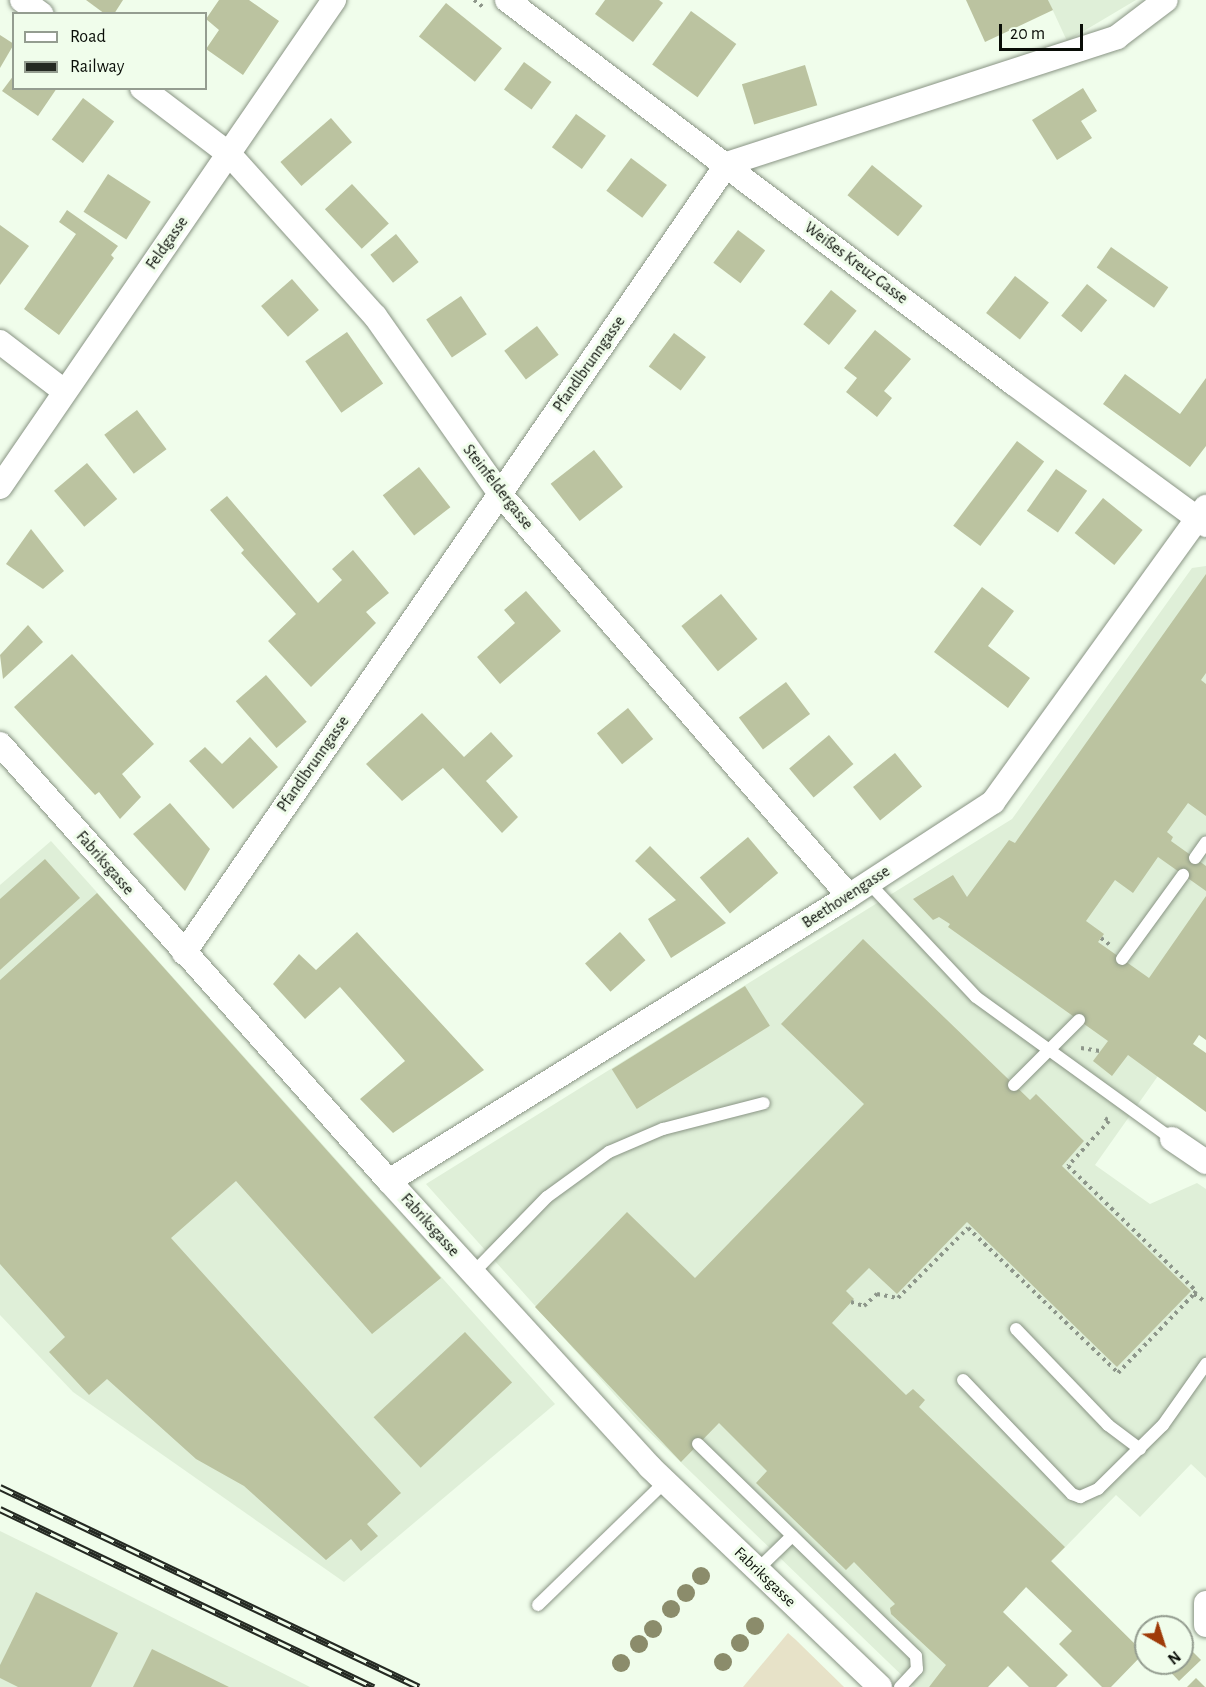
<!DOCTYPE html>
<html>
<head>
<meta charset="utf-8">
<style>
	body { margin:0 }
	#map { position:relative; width:1206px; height:1687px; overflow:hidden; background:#f0fdeb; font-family:"Alegreya Sans",sans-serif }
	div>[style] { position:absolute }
	.built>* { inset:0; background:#dfefd8 }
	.green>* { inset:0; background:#e7e2c8 }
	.building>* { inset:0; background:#bbc3a0; transform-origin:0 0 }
	.path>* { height:4px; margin-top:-2px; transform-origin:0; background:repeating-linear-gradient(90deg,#8d968a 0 3px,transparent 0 7.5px) }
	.roads { filter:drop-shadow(0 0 2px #899484) drop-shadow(0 0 2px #899484) }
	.lane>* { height:12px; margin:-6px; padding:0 6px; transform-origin:6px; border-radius:6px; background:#fff }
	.street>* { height:24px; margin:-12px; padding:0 12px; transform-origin:12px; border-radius:12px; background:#fff }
	.rail>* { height:7px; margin-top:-3.5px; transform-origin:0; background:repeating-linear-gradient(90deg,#f0fdeb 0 14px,#242922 0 28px); box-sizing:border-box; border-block:2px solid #242922 }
	.trees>* { width:18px; height:18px; margin:-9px; border-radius:50%; background:#8b8c6b }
	span { translate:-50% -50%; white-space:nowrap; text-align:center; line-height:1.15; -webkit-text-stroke:6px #f0fdeb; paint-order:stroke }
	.street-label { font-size:16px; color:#090d07 }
	.legend { position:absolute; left:12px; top:12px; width:195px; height:78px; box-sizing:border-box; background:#f0fdeb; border:2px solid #949d90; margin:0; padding:8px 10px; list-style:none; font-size:18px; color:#090d07 }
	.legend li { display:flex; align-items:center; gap:12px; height:30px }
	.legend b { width:30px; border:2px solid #949d90 }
	.north { position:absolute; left:1134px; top:1615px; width:60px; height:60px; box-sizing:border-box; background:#f0fdeb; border:2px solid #949d90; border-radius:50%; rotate:141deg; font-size:16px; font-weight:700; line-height:24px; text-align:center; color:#090d07 }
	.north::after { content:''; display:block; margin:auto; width:21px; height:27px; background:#9f3b08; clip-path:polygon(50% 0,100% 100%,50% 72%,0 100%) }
	.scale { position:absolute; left:999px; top:24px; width:84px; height:27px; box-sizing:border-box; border:3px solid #090d07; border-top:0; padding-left:8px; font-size:18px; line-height:21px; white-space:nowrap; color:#090d07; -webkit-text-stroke:4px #f0fdeb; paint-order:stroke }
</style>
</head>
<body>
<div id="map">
	<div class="built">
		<div style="clip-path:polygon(1048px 0,1136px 0,1067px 41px)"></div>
		<div style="clip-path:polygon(1206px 566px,1206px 1008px,1095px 1165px,1150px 1204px,1197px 1183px,1206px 1189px,1206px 1478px,1191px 1464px,1140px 1517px,1116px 1495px,929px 1687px,914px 1687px,639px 1422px,426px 1184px,1012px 819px,1192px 568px)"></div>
		<div style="clip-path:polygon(51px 841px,555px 1404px,344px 1582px,73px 1392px,0 1315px,0 885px)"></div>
		<div style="clip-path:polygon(0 1531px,51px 1556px,310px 1687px,0 1687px)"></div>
	</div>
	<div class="green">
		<div style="clip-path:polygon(788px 1633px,796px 1640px,844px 1687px,743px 1687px)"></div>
	</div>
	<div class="building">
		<div style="clip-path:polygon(86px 0,123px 0,114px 14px,105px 14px)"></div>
		<div style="clip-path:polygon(219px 0,249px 0,279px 21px,243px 75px,206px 49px,219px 30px,206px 19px)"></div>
		<div style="clip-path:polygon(605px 0,659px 0,663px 3px,633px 42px,595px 14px)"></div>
		<div style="clip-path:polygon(966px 0,1048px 0,1053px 10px,985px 42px)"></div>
		<div style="left:446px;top:3px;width:72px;height:43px;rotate:39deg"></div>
		<div style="left:691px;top:11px;width:56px;height:66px;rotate:36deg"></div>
		<div style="clip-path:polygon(0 35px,14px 44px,0 68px)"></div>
		<div style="left:524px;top:62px;width:34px;height:34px;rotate:36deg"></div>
		<div style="left:805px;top:65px;width:42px;height:66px;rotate:73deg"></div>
		<div style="clip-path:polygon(14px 75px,14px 88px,57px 88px,38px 116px,2px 91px)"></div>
		<div style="clip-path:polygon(1083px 88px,1097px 111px,1081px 121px,1092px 138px,1057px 160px,1032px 120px)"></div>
		<div style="left:83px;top:98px;width:39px;height:52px;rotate:37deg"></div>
		<div style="left:576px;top:114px;width:37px;height:41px;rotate:36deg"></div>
		<div style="left:331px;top:118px;width:32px;height:67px;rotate:49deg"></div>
		<div style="left:631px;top:158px;width:45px;height:41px;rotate:37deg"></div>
		<div style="left:872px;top:165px;width:65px;height:39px;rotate:39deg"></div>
		<div style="left:108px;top:174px;width:51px;height:45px;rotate:33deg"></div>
		<div style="left:352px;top:184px;width:54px;height:37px;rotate:47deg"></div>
		<div style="clip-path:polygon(67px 210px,118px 246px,111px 255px,114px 258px,59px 335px,24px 309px,76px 234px,59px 222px)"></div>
		<div style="clip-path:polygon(0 225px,29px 246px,0 285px)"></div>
		<div style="left:738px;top:230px;width:34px;height:41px;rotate:37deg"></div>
		<div style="left:396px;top:234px;width:36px;height:33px;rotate:51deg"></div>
		<div style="left:1111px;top:247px;width:70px;height:25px;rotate:35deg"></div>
		<div style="left:1015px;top:276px;width:43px;height:47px;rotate:38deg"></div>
		<div style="left:292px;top:279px;width:41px;height:41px;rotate:49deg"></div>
		<div style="left:1087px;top:284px;width:26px;height:41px;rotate:39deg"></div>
		<div style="left:831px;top:290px;width:33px;height:44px;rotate:39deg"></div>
		<div style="left:461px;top:296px;width:46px;height:42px;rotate:56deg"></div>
		<div style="left:537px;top:326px;width:36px;height:41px;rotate:53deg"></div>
		<div style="clip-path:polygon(875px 330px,911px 359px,884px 391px,892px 398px,877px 417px,846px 392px,857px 378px,844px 368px)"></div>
		<div style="left:347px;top:332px;width:63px;height:51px;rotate:55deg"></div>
		<div style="left:674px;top:333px;width:40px;height:42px;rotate:37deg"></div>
		<div style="clip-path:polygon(1125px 374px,1180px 414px,1206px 378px,1206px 446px,1190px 467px,1103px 404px)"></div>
		<div style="left:137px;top:410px;width:49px;height:41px;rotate:53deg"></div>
		<div style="left:1017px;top:441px;width:34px;height:106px;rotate:37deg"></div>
		<div style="left:594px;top:450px;width:47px;height:55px;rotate:52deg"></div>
		<div style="left:87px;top:463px;width:47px;height:43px;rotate:50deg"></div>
		<div style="left:419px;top:467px;width:51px;height:46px;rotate:52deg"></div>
		<div style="left:1056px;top:469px;width:38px;height:51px;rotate:35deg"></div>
		<div style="clip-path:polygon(227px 496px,318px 603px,342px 580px,332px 569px,353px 550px,389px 593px,366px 612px,376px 623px,311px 687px,268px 641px,296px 614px,241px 553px,244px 550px,210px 510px)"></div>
		<div style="left:1103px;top:498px;width:51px;height:45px;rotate:39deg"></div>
		<div style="clip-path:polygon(31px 529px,64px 571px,43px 589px,6px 564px)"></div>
		<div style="clip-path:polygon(1206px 574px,1206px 673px,1201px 680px,1206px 684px,1206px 816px,1188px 803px,1167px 832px,1173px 837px,1171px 841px,1206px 866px,1206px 891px,1158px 857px,1133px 893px,1115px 880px,1086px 921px,1104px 934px,1098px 942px,1149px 978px,1206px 896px,1206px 1040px,1199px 1035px,1193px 1044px,1206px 1053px,1206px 1112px,1128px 1055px,1112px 1076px,1093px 1061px,1108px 1041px,948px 927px,950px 924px,939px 917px,933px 920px,913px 899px,953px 875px,967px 897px,1009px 840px,1015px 843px)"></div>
		<div style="clip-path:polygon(982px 587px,1014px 611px,988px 646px,1030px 678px,1008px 708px,934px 652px)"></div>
		<div style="clip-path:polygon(526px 591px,561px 631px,500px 684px,477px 657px,515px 623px,504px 610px)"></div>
		<div style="left:721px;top:594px;width:58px;height:51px;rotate:51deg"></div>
		<div style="clip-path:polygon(28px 625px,43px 642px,3px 679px,0 655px)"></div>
		<div style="clip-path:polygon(72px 654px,154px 744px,122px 774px,141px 797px,120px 819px,99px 792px,95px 795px,14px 707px)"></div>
		<div style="left:266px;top:675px;width:62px;height:40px;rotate:49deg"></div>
		<div style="left:786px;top:682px;width:40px;height:59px;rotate:53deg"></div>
		<div style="left:628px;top:708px;width:40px;height:40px;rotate:51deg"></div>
		<div style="clip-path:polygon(422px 713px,464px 757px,491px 732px,513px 756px,486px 781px,518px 817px,502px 833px,443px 768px,402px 801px,366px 764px)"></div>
		<div style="left:829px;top:735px;width:38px;height:52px;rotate:50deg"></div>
		<div style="clip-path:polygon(250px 737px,278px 767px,233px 809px,189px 761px,205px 747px,222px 764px)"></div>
		<div style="left:895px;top:753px;width:43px;height:54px;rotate:51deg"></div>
		<div style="clip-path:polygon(170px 803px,210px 849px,185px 891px,133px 834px)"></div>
		<div style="left:748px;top:837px;width:47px;height:63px;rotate:50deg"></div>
		<div style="clip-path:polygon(650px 846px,726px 923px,671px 958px,648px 919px,676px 900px,635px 861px)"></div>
		<div style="clip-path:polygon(45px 859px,80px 898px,0 970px,0 899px)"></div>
		<div style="clip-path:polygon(97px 893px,441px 1278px,372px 1334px,236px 1181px,171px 1238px,401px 1493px,367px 1524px,378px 1536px,361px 1551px,351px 1539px,326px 1560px,244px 1486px,196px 1459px,107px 1379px,89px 1395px,49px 1352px,65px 1337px,0 1264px,0 980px)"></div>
		<div style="clip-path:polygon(357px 932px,484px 1070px,393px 1133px,360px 1099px,405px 1061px,340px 987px,305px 1019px,273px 984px,299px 954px,316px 970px)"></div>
		<div style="left:620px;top:932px;width:38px;height:47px;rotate:48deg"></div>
		<div style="clip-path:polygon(863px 939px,1030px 1100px,1036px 1094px,1084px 1141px,1062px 1166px,1191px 1291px,1117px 1367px,967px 1222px,897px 1294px,869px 1268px,846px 1291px,854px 1299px,832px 1323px,906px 1395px,913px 1389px,925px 1400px,919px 1407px,1065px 1547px,1051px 1561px,1144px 1653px,1111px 1687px,1102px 1687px,1059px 1644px,1072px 1631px,1026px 1587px,1003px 1612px,1068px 1675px,1056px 1687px,1029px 1687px,1008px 1666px,988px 1687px,929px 1687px,946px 1665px,891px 1614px,890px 1608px,895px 1604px,854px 1562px,846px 1570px,756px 1483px,767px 1471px,719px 1423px,681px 1462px,535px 1307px,627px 1212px,695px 1278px,864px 1104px,781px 1024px)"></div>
		<div style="left:745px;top:986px;width:47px;height:157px;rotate:58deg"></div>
		<div style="left:465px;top:1332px;width:69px;height:125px;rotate:47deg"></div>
		<div style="clip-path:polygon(36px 1592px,118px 1633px,91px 1687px,18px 1687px,0 1678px,0 1665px)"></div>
		<div style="clip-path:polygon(1182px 1641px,1201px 1660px,1179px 1681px,1162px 1663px,1182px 1663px)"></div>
		<div style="clip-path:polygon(152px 1649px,229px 1687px,133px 1687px)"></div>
		<div style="clip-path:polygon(1196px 1678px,1205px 1687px,1187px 1687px)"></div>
	</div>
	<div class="path">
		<div style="left:474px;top:0;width:11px;rotate:38deg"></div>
		<div style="left:1101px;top:938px;width:11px;rotate:38deg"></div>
		<div style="left:1081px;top:1048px;width:19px;rotate:9deg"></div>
		<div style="left:1105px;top:1118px;width:5px;rotate:37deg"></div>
		<div style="left:1109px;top:1121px;width:61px;rotate:132.3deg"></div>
		<div style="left:1068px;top:1166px;width:179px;rotate:44.3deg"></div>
		<div style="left:1196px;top:1291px;width:4px;rotate:124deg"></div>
		<div style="left:851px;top:1302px;width:14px;rotate:17deg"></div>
		<div style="left:864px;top:1306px;width:18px;rotate:-43deg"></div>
		<div style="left:877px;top:1294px;width:21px;rotate:11deg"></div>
		<div style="left:898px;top:1298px;width:99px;rotate:-45deg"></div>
		<div style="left:968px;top:1228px;width:209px;rotate:44deg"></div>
		<div style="left:1118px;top:1373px;width:110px;rotate:-46.1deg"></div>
		<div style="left:1194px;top:1294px;width:14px;rotate:34deg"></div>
	</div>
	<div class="roads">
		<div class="lane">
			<div style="left:1195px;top:858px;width:19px;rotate:-55deg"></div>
			<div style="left:869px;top:883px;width:156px;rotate:46.8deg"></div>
			<div style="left:976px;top:997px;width:242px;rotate:35.9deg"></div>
			<div style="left:1122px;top:959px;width:104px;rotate:-54deg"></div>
			<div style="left:1014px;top:1085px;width:92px;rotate:-45deg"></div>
			<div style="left:473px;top:1273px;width:106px;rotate:-45.8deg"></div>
			<div style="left:547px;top:1197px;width:77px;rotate:-36deg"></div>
			<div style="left:609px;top:1152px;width:59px;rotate:-23.1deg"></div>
			<div style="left:663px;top:1129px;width:104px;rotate:-14.4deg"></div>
			<div style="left:1016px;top:1329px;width:133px;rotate:46.2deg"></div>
			<div style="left:1108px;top:1425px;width:40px;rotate:37deg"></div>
			<div style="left:963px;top:1380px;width:158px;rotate:46.3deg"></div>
			<div style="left:1072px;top:1494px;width:9px;rotate:21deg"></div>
			<div style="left:1080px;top:1497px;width:20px;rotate:-24deg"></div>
			<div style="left:1098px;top:1489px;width:91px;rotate:-44.6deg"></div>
			<div style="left:1163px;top:1425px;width:75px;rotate:-54.8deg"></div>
			<div style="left:698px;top:1444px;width:304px;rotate:44.2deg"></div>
			<div style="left:916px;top:1656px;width:13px;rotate:86deg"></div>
			<div style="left:917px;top:1669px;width:25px;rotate:133deg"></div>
			<div style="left:757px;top:1570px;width:49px;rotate:-44.2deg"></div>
			<div style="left:538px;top:1605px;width:177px;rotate:-44.1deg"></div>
		</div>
		<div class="street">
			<div style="left:22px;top:0;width:24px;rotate:36deg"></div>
			<div style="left:507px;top:0;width:635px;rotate:37.12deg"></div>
			<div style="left:1013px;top:383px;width:240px;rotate:36.3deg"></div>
			<div style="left:142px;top:88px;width:109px;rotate:37.2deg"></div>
			<div style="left:229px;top:154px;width:218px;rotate:48deg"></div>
			<div style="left:375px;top:316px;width:218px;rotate:54.9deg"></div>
			<div style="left:500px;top:494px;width:532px;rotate:49.04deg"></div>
			<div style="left:0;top:342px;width:81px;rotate:37.4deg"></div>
			<div style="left:0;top:487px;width:591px;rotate:-55.56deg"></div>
			<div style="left:0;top:744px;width:585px;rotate:48.33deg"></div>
			<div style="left:389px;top:1181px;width:387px;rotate:47.6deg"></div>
			<div style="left:650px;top:1467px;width:318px;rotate:43.7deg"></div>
			<div style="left:184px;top:953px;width:958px;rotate:-55.46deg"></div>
			<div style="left:727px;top:164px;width:410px;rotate:-18deg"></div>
			<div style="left:1117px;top:37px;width:61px;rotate:-37.1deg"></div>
			<div style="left:1172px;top:1139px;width:41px;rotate:34.1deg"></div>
			<div style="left:389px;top:1181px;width:541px;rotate:-31.78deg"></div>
			<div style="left:849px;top:896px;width:172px;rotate:-33.1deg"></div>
			<div style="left:993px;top:802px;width:364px;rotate:-54.2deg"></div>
			<div style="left:1206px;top:1603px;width:22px;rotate:90deg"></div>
		</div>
	</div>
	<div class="rail">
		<div style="left:0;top:1487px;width:464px;rotate:25.5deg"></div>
		<div style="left:0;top:1509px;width:414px;rotate:25.5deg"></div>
	</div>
	<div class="trees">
		<div style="left:701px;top:1576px"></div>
		<div style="left:686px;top:1593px"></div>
		<div style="left:671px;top:1609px"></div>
		<div style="left:755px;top:1626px"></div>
		<div style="left:653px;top:1629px"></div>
		<div style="left:740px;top:1643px"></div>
		<div style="left:639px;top:1644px"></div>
		<div style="left:723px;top:1662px"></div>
		<div style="left:621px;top:1663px"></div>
	</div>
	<div class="street-label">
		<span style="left:167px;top:243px;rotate:-55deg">Feldgasse</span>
		<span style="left:856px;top:263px;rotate:37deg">Weißes Kreuz Gasse</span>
		<span style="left:589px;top:364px;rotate:-55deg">Pfandlbrunngasse</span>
		<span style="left:498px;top:487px;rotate:52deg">Steinfeldergasse</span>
		<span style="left:313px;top:764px;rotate:-55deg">Pfandlbrunngasse</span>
		<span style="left:105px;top:863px;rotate:49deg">Fabriksgasse</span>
		<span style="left:846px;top:897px;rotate:-33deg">Beethovengasse</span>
		<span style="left:430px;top:1225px;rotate:48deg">Fabriksgasse</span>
		<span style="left:765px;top:1577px;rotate:44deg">Fabriksgasse</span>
	</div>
	<ul class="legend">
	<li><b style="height:8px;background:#fff"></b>Road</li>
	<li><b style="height:8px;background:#242922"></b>Railway</li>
	</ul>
	<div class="north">N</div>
	<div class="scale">20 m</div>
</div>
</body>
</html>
